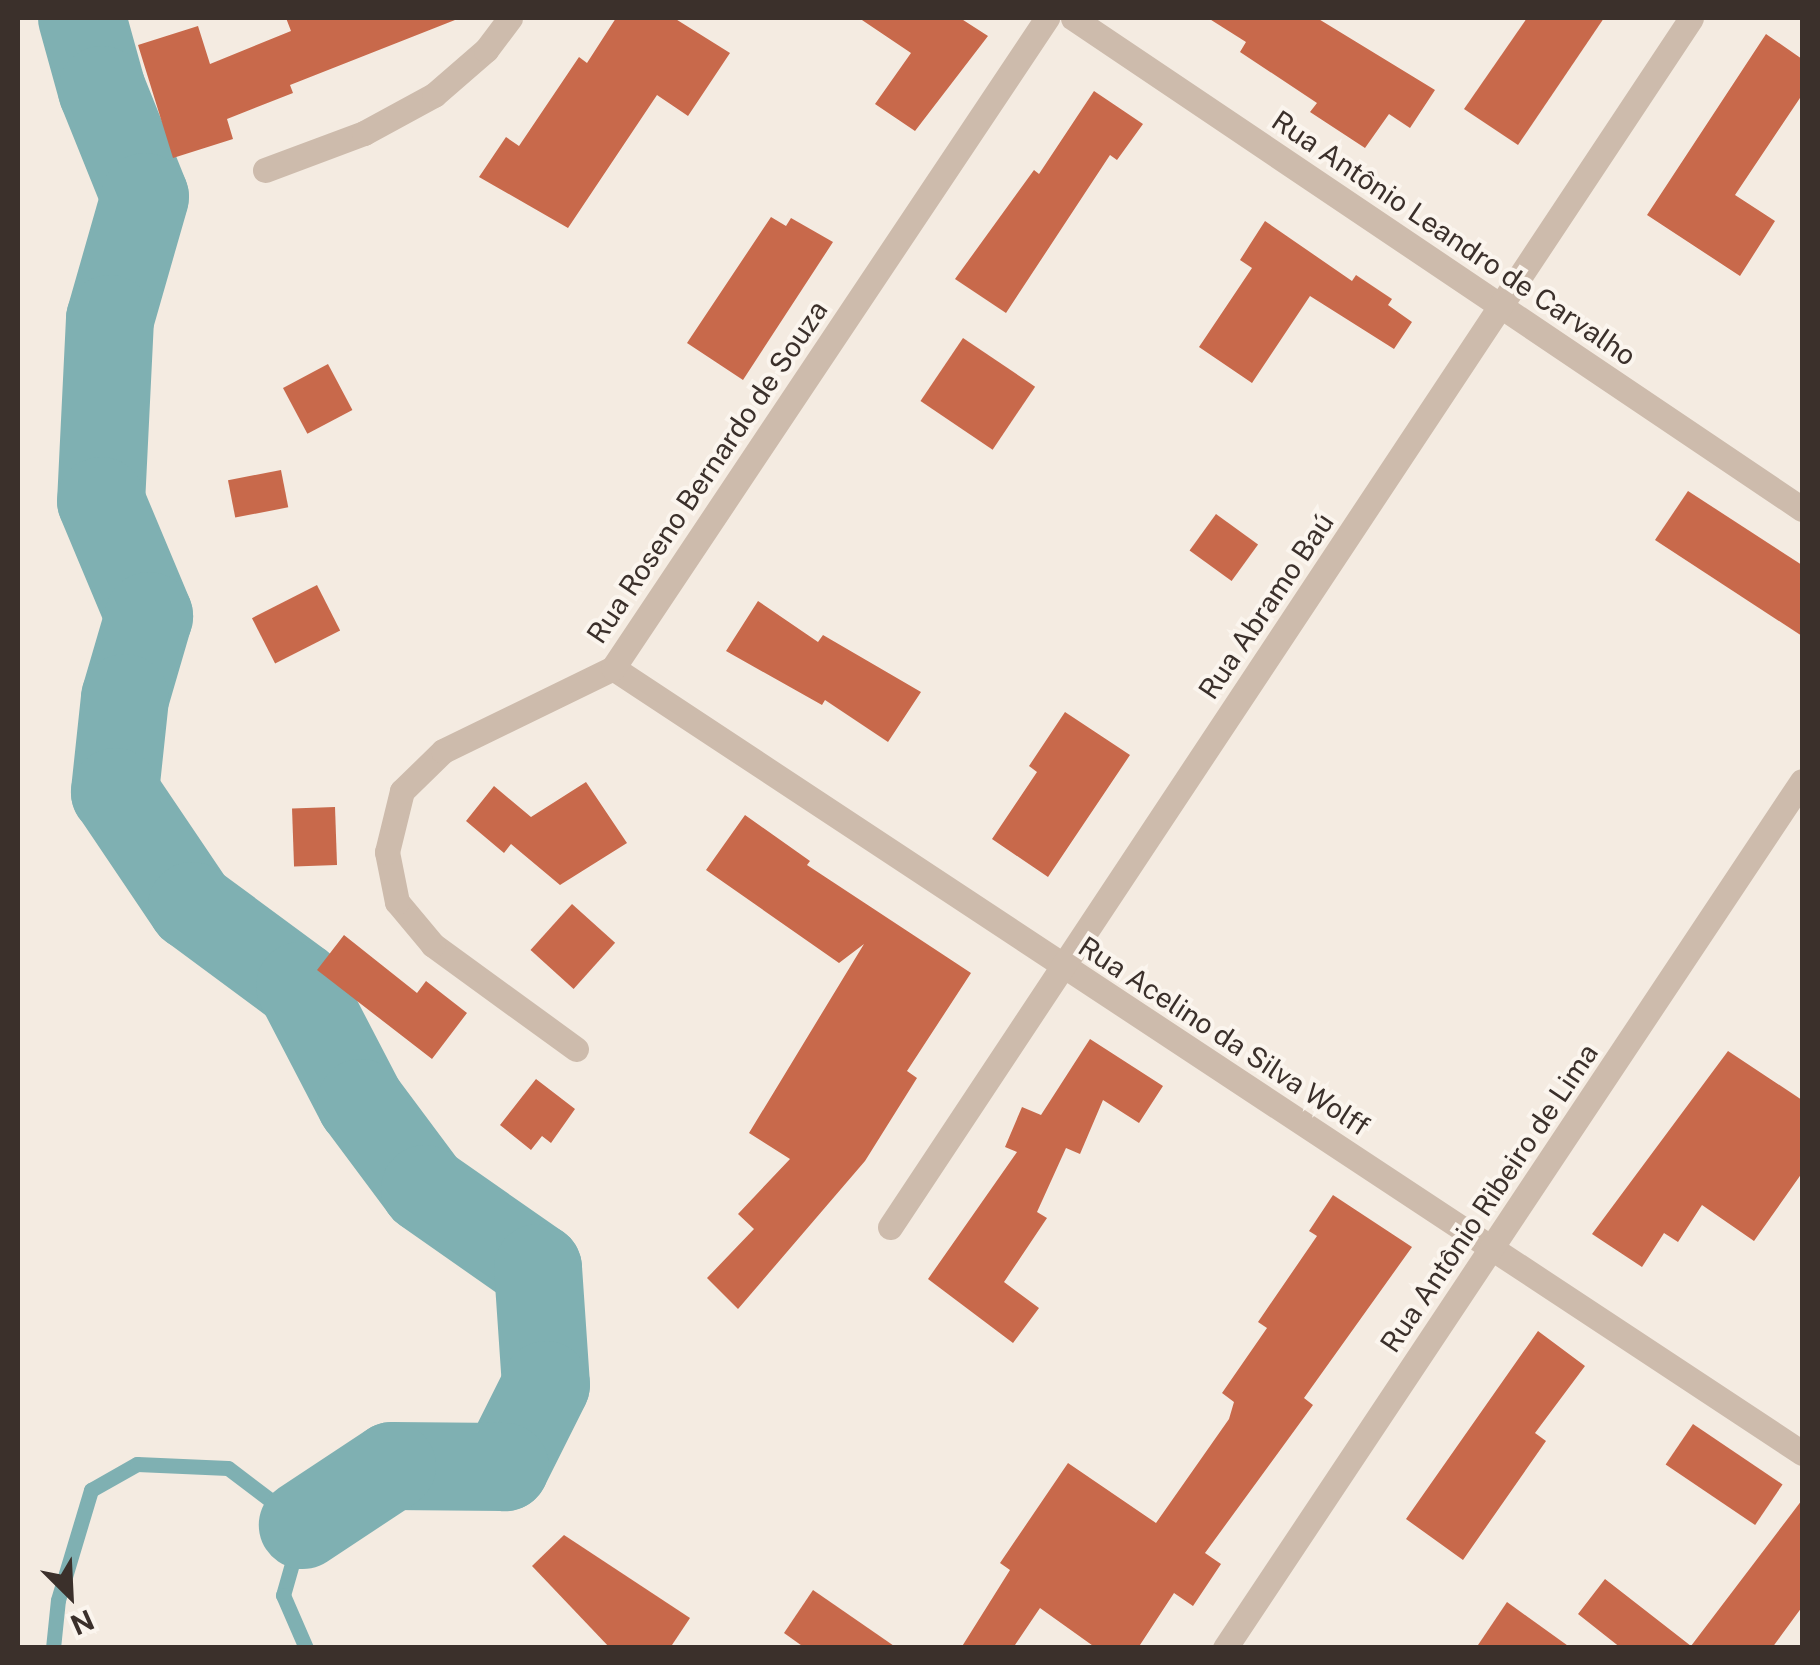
<!DOCTYPE html>
<html>
<head>
<meta charset="utf-8">
<style>
	body { margin:0 }
	#map { position:relative; width:1820px; height:1665px; overflow:hidden; background:#f4ebe1; font-family:"Public Sans",sans-serif }
	div>[style] { position:absolute }
	.stream>* { height:15px; margin:-7.5px; padding:0 7.5px; transform-origin:7.5px; border-radius:7.5px; background:#7fb0b2 }
	.river>* { height:88px; margin:-44px; padding:0 44px; transform-origin:44px; border-radius:44px; background:#7fb0b2 }
	.building>* { inset:0; background:#c8694b; transform-origin:0 0 }
	.street>* { height:25px; margin:-12.5px; padding:0 12.5px; transform-origin:12.5px; border-radius:12.5px; background:#cdbbac }
	span { translate:-50% -50%; white-space:nowrap; text-align:center; line-height:1.15; -webkit-text-stroke:8px #fbf5ee; paint-order:stroke }
	.street-label { font-size:28px; color:#3b302b }
	.frame { position:absolute; inset:0; border:20px solid #3b302b; pointer-events:none }
	.north { position:absolute; left:20px; top:1545px; width:100px; height:100px; -webkit-text-stroke:8px #fbf5ee; paint-order:stroke; rotate:156deg; font-size:28px; font-weight:700; line-height:40px; text-align:center; color:#3b302b }
	.north::after { content:''; display:block; margin:auto; width:35px; height:45px; background:#3b302b; clip-path:polygon(50% 0,100% 100%,50% 72%,0 100%) }
</style>
</head>
<body>
<div id="map">
	<div class="stream">
		<div style="left:53px;top:1648px;width:48px;rotate:-84.1deg"></div>
		<div style="left:58px;top:1600px;width:115px;rotate:-73.3deg"></div>
		<div style="left:91px;top:1490px;width:53px;rotate:-29.5deg"></div>
		<div style="left:137px;top:1464px;width:91px;rotate:2.5deg"></div>
		<div style="left:228px;top:1468px;width:94px;rotate:37.2deg"></div>
		<div style="left:303px;top:1525px;width:73px;rotate:105.9deg"></div>
		<div style="left:283px;top:1595px;width:58px;rotate:66.5deg"></div>
	</div>
	<div class="river">
		<div style="left:82px;top:18px;width:75px;rotate:74.5deg"></div>
		<div style="left:102px;top:90px;width:115px;rotate:68.1deg"></div>
		<div style="left:145px;top:197px;width:127px;rotate:106deg"></div>
		<div style="left:110px;top:319px;width:182px;rotate:92.8deg"></div>
		<div style="left:101px;top:501px;width:125px;rotate:67.3deg"></div>
		<div style="left:149px;top:616px;width:85px;rotate:106.3deg"></div>
		<div style="left:125px;top:698px;width:95px;rotate:96.1deg"></div>
		<div style="left:115px;top:792px;width:138px;rotate:56deg"></div>
		<div style="left:192px;top:906px;width:134px;rotate:36.5deg"></div>
		<div style="left:300px;top:986px;width:132px;rotate:62.5deg"></div>
		<div style="left:361px;top:1103px;width:107px;rotate:53.3deg"></div>
		<div style="left:425px;top:1189px;width:138px;rotate:35deg"></div>
		<div style="left:538px;top:1268px;width:117px;rotate:86.1deg"></div>
		<div style="left:546px;top:1385px;width:92px;rotate:116.6deg"></div>
		<div style="left:505px;top:1467px;width:113px;rotate:-179.5deg"></div>
		<div style="left:392px;top:1466px;width:107px;rotate:146.5deg"></div>
	</div>
	<div class="building">
		<div style="clip-path:polygon(286px 18px,455px 20px,290px 85px,293px 93px,227px 119px,233px 139px,173px 158px,138px 45px,198px 26px,210px 64px,291px 31px)"></div>
		<div style="clip-path:polygon(616px 18px,674px 18px,730px 53px,688px 116px,657px 95px,568px 228px,479px 177px,506px 137px,519px 146px,579px 57px,587px 63px)"></div>
		<div style="clip-path:polygon(859px 18px,960px 18px,988px 36px,915px 131px,875px 104px,911px 53px)"></div>
		<div style="clip-path:polygon(1208px 18px,1317px 18px,1435px 90px,1410px 128px,1389px 114px,1365px 148px,1310px 112px,1317px 103px,1240px 52px,1246px 42px)"></div>
		<div style="clip-path:polygon(1527px 18px,1604px 18px,1518px 145px,1464px 109px)"></div>
		<div style="clip-path:polygon(1766px 34px,1802px 59px,1802px 95px,1735px 195px,1775px 221px,1740px 276px,1647px 215px)"></div>
		<div style="clip-path:polygon(1094px 91px,1143px 124px,1117px 160px,1110px 155px,1006px 313px,955px 279px,1034px 170px,1039px 174px)"></div>
		<div style="clip-path:polygon(771px 217px,786px 226px,791px 218px,833px 242px,743px 380px,687px 343px)"></div>
		<div style="clip-path:polygon(1265px 221px,1352px 281px,1356px 275px,1392px 299px,1388px 305px,1412px 322px,1394px 349px,1310px 296px,1252px 383px,1199px 347px,1252px 268px,1240px 260px)"></div>
		<div style="left:963px;top:338px;width:87px;height:76px;rotate:34deg"></div>
		<div style="left:328px;top:364px;width:52px;height:51px;rotate:62deg"></div>
		<div style="left:281px;top:470px;width:38px;height:54px;rotate:79deg"></div>
		<div style="clip-path:polygon(1688px 491px,1802px 565px,1802px 636px,1655px 540px)"></div>
		<div style="left:1216px;top:514px;width:52px;height:45px;rotate:36deg"></div>
		<div style="left:317px;top:585px;width:51px;height:73px;rotate:63deg"></div>
		<div style="clip-path:polygon(758px 601px,818px 642px,823px 635px,921px 692px,888px 742px,825px 700px,822px 705px,726px 651px)"></div>
		<div style="clip-path:polygon(1065px 712px,1130px 755px,1048px 877px,992px 839px,1037px 772px,1029px 766px)"></div>
		<div style="clip-path:polygon(586px 782px,627px 843px,560px 885px,511px 844px,504px 853px,466px 821px,494px 786px,531px 817px)"></div>
		<div style="left:335px;top:807px;width:58px;height:43px;rotate:88deg"></div>
		<div style="clip-path:polygon(745px 815px,810px 861px,807px 865px,971px 973px,907px 1071px,917px 1078px,865px 1161px,738px 1309px,707px 1278px,754px 1229px,738px 1214px,790px 1159px,749px 1133px,864px 944px,839px 963px,706px 870px)"></div>
		<div style="left:572px;top:904px;width:58px;height:62px;rotate:42deg"></div>
		<div style="clip-path:polygon(344px 935px,417px 993px,426px 981px,467px 1013px,432px 1059px,317px 970px)"></div>
		<div style="clip-path:polygon(1090px 1039px,1163px 1086px,1139px 1123px,1103px 1100px,1080px 1154px,1066px 1148px,1037px 1212px,1047px 1218px,1004px 1282px,1039px 1308px,1013px 1343px,928px 1279px,1017px 1152px,1005px 1147px,1022px 1107px,1041px 1115px)"></div>
		<div style="clip-path:polygon(1728px 1051px,1802px 1100px,1802px 1173px,1754px 1241px,1702px 1205px,1678px 1242px,1664px 1233px,1642px 1267px,1592px 1234px)"></div>
		<div style="clip-path:polygon(536px 1079px,575px 1109px,551px 1143px,542px 1136px,531px 1150px,500px 1125px)"></div>
		<div style="clip-path:polygon(1333px 1195px,1412px 1247px,1304px 1398px,1313px 1405px,1205px 1553px,1221px 1564px,1193px 1606px,1174px 1593px,1138px 1648px,1096px 1648px,1040px 1608px,1013px 1648px,961px 1648px,1010px 1570px,1000px 1563px,1068px 1463px,1156px 1523px,1229px 1419px,1234px 1402px,1222px 1393px,1267px 1328px,1258px 1322px,1317px 1236px,1309px 1231px)"></div>
		<div style="clip-path:polygon(1538px 1331px,1585px 1366px,1535px 1433px,1546px 1441px,1463px 1560px,1406px 1519px)"></div>
		<div style="left:1693px;top:1424px;width:108px;height:49px;rotate:34deg"></div>
		<div style="clip-path:polygon(1802px 1500px,1802px 1607px,1772px 1648px,1621px 1648px,1578px 1614px,1605px 1579px,1691px 1646px)"></div>
		<div style="clip-path:polygon(564px 1535px,690px 1618px,670px 1648px,610px 1648px,532px 1566px)"></div>
		<div style="clip-path:polygon(813px 1590px,897px 1648px,805px 1648px,784px 1633px)"></div>
		<div style="clip-path:polygon(1507px 1602px,1571px 1648px,1476px 1648px)"></div>
	</div>
	<div class="street">
		<div style="left:1073px;top:18px;width:879px;rotate:33.96deg"></div>
		<div style="left:265px;top:170px;width:106px;rotate:-20.5deg"></div>
		<div style="left:364px;top:133px;width:80px;rotate:-28.5deg"></div>
		<div style="left:434px;top:95px;width:69px;rotate:-40.9deg"></div>
		<div style="left:486px;top:50px;width:40px;rotate:-53deg"></div>
		<div style="left:613px;top:668px;width:1425px;rotate:33.43deg"></div>
		<div style="left:576px;top:1049px;width:177px;rotate:-144deg"></div>
		<div style="left:433px;top:945px;width:56px;rotate:-129.9deg"></div>
		<div style="left:397px;top:902px;width:51px;rotate:-101.3deg"></div>
		<div style="left:387px;top:852px;width:63px;rotate:-76.2deg"></div>
		<div style="left:402px;top:791px;width:57px;rotate:-44.3deg"></div>
		<div style="left:443px;top:751px;width:189px;rotate:-26deg"></div>
		<div style="left:613px;top:668px;width:782px;rotate:-56.27deg"></div>
		<div style="left:890px;top:1227px;width:1450px;rotate:-56.47deg"></div>
		<div style="left:1225px;top:1648px;width:1041px;rotate:-56.36deg"></div>
	</div>
	<div class="street-label">
		<span style="left:1454px;top:238px;rotate:34deg">Rua Antônio Leandro de Carvalho</span>
		<span style="left:707px;top:472px;rotate:-56deg">Rua Roseno Bernardo de Souza</span>
		<span style="left:1266px;top:606px;rotate:-56deg">Rua Abramo Baú</span>
		<span style="left:1224px;top:1036px;rotate:33deg">Rua Acelino da Silva Wolff</span>
		<span style="left:1489px;top:1198px;rotate:-56deg">Rua Antônio Ribeiro de Lima</span>
	</div>
	<div class="frame"></div>
	<div class="north">N</div>
</div>
</body>
</html>
